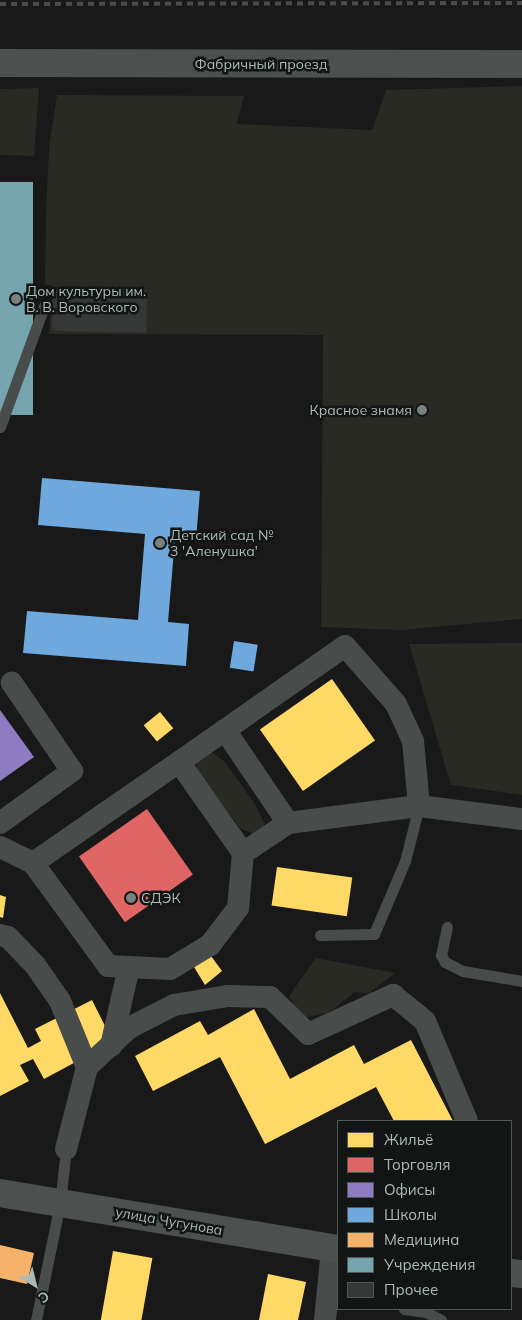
<!DOCTYPE html>
<html>
<head>
<meta charset="utf-8">
<style>
	body { margin:0 }
	#map { position:relative; width:522px; height:1320px; overflow:hidden; background:#191919; font-family:Mulish,sans-serif }
	div>[style] { position:absolute }
	.green>* { inset:0; background:#282a23 }
	.homes>* { inset:0; background:#ffd966; transform-origin:0 0 }
	.shops>* { inset:0; background:#e06666; transform-origin:0 0 }
	.offices>* { inset:0; background:#8e7cc3 }
	.schools>* { inset:0; background:#6fa8dc; transform-origin:0 0 }
	.health>* { inset:0; background:#f6b26b }
	.public>* { inset:0; background:#76a5af; transform-origin:0 0 }
	.building>* { inset:0; background:#363838; transform-origin:0 0 }
	.service>* { height:11px; margin:-5.5px; padding:0 5.5px; transform-origin:5.5px; border-radius:5.5px; background:#484c4b }
	.minor>* { height:22px; margin:-11px; padding:0 11px; transform-origin:11px; border-radius:11px; background:#484c4b }
	.secondary>* { height:28px; margin:-14px; padding:0 14px; transform-origin:14px; border-radius:14px; background:#4c504f }
	.rail>* { height:4px; margin-top:-2px; transform-origin:0; background:repeating-linear-gradient(90deg,#494d4c 0 6px,transparent 0 11px) }
	.dots>* { width:14px; height:14px; translate:-50% -50%; box-sizing:border-box; border:2px solid #131515; border-radius:50% }
	span { translate:-50% -50%; white-space:nowrap; text-align:center; line-height:1.15; -webkit-text-stroke:5px #131515; paint-order:stroke }
	.street-label { font-size:14px; color:#abbab6 }
	.poi-label { font-size:14px; color:#abbab6 }
	.left { translate:0 -50%; text-align:left }
	.right { translate:-100% -50%; text-align:right }
	.legend { position:absolute; left:337px; top:1120px; width:175px; height:190px; box-sizing:border-box; background:#131515; border:1px solid #505755; margin:0; padding:6px 9px; list-style:none; font-size:15px; color:#abbab6 }
	.legend li { display:flex; align-items:center; gap:10px; height:25px }
	.legend b { width:25px; border:1px solid #505755 }
	.north { position:absolute; left:10px; top:1260px; width:50px; height:50px; -webkit-text-stroke:4px #131515; paint-order:stroke; rotate:144deg; font-size:14px; font-weight:700; line-height:20px; text-align:center; color:#abbab6 }
	.north::after { content:''; display:block; margin:auto; width:18px; height:22px; background:#abbab6; clip-path:polygon(50% 0,100% 100%,50% 72%,0 100%) }
</style>
</head>
<body>
<div id="map">
	<div class="green">
		<div style="clip-path:polygon(522px 86px,522px 619px,402px 630px,321px 627px,323px 335px,49px 334px,53px 285px,45px 285px,46px 212px,49px 147px,57px 95px,244px 96px,237px 124px,372px 130px,386px 90px)"></div>
		<div style="clip-path:polygon(39px 88px,34px 156px,0 155px,0 89px)"></div>
		<div style="clip-path:polygon(522px 643px,522px 795px,451px 785px,409px 644px)"></div>
		<div style="clip-path:polygon(207px 749px,225px 762px,255px 804px,265px 824px,257px 836px,240px 828px,198px 773px,195px 758px)"></div>
		<div style="clip-path:polygon(316px 958px,395px 973px,368px 994px,355px 992px,328px 1013px,302px 1018px,289px 996px)"></div>
	</div>
	<div class="homes">
		<div style="left:332px;top:679px;width:75px;height:88px;rotate:55deg"></div>
		<div style="left:160px;top:712px;width:21px;height:21px;rotate:51deg"></div>
		<div style="left:277px;top:867px;width:76px;height:39px;rotate:8deg"></div>
		<div style="clip-path:polygon(0 895px,6px 897px,3px 918px,0 917px)"></div>
		<div style="clip-path:polygon(211px 956px,222px 971px,205px 985px,194px 967px)"></div>
		<div style="clip-path:polygon(0 993px,28px 1048px,41px 1041px,35px 1029px,92px 1000px,113px 1042px,44px 1079px,33px 1059px,20px 1065px,29px 1081px,0 1096px)"></div>
		<div style="clip-path:polygon(254px 1009px,290px 1079px,354px 1045px,364px 1064px,411px 1040px,453px 1121px,394px 1121px,376px 1087px,265px 1144px,220px 1057px,153px 1091px,135px 1056px,200px 1021px,208px 1035px)"></div>
		<div style="left:113px;top:1251px;width:40px;height:70px;rotate:10deg"></div>
		<div style="clip-path:polygon(268px 1274px,306px 1282px,298px 1320px,259px 1320px)"></div>
	</div>
	<div class="shops">
		<div style="left:147px;top:809px;width:80px;height:83px;rotate:55deg"></div>
	</div>
	<div class="offices">
		<div style="clip-path:polygon(0 710px,34px 757px,0 781px)"></div>
	</div>
	<div class="schools">
		<div style="clip-path:polygon(42px 478px,200px 491px,196px 540px,175px 538px,168px 622px,189px 624px,186px 666px,23px 653px,27px 611px,138px 620px,145px 534px,38px 525px)"></div>
		<div style="left:234px;top:641px;width:24px;height:27px;rotate:9deg"></div>
	</div>
	<div class="health">
		<div style="clip-path:polygon(0 1245px,34px 1253px,27px 1284px,0 1278px)"></div>
	</div>
	<div class="public">
		<div style="left:0;top:182px;width:33px;height:233px"></div>
	</div>
	<div class="building">
		<div style="left:53px;top:288px;width:94px;height:43px;rotate:1deg"></div>
	</div>
	<div class="service">
		<div style="left:0;top:427px;width:129px;rotate:-70deg"></div>
		<div style="left:447px;top:927px;width:29px;rotate:102deg"></div>
		<div style="left:441px;top:955px;width:8px;rotate:60deg"></div>
		<div style="left:445px;top:962px;width:20px;rotate:27deg"></div>
		<div style="left:463px;top:971px;width:60px;rotate:9.6deg"></div>
		<div style="left:320px;top:935px;width:54px;rotate:-1.1deg"></div>
		<div style="left:374px;top:934px;width:79px;rotate:-67deg"></div>
		<div style="left:405px;top:861px;width:57px;rotate:-75.7deg"></div>
		<div style="left:404px;top:1309px;width:22px;rotate:8deg"></div>
		<div style="left:426px;top:1312px;width:17px;rotate:28deg"></div>
		<div style="left:36px;top:1320px;width:119px;rotate:-78.4deg"></div>
		<div style="left:60px;top:1203px;width:54px;rotate:-83.7deg"></div>
	</div>
	<div class="minor">
		<div style="left:225px;top:730px;width:146px;rotate:-35deg"></div>
		<div style="left:345px;top:646px;width:77px;rotate:48.7deg"></div>
		<div style="left:396px;top:704px;width:41px;rotate:65.3deg"></div>
		<div style="left:413px;top:741px;width:65px;rotate:84.7deg"></div>
		<div style="left:419px;top:806px;width:132px;rotate:172.6deg"></div>
		<div style="left:179px;top:762px;width:56px;rotate:-34.8deg"></div>
		<div style="left:225px;top:730px;width:112px;rotate:55.9deg"></div>
		<div style="left:288px;top:823px;width:54px;rotate:146.3deg"></div>
		<div style="left:419px;top:806px;width:104px;rotate:7.2deg"></div>
		<div style="left:0;top:823px;width:89px;rotate:-35.8deg"></div>
		<div style="left:72px;top:771px;width:107px;rotate:-124.3deg"></div>
		<div style="left:0;top:847px;width:37px;rotate:26deg"></div>
		<div style="left:33px;top:863px;width:127px;rotate:53.9deg"></div>
		<div style="left:108px;top:966px;width:62px;rotate:2.8deg"></div>
		<div style="left:170px;top:969px;width:47px;rotate:-31deg"></div>
		<div style="left:210px;top:945px;width:46px;rotate:-52.9deg"></div>
		<div style="left:238px;top:908px;width:55px;rotate:-84.8deg"></div>
		<div style="left:243px;top:853px;width:111px;rotate:-125.1deg"></div>
		<div style="left:179px;top:762px;width:178px;rotate:145.3deg"></div>
		<div style="left:0;top:935px;width:8px;rotate:14deg"></div>
		<div style="left:8px;top:937px;width:39px;rotate:46deg"></div>
		<div style="left:35px;top:965px;width:44px;rotate:55.2deg"></div>
		<div style="left:60px;top:1001px;width:71px;rotate:67.8deg"></div>
		<div style="left:111px;top:1046px;width:81px;rotate:-77.2deg"></div>
		<div style="left:66px;top:1149px;width:85px;rotate:-75.6deg"></div>
		<div style="left:87px;top:1067px;width:57px;rotate:-42.9deg"></div>
		<div style="left:129px;top:1028px;width:51px;rotate:-27.1deg"></div>
		<div style="left:174px;top:1005px;width:55px;rotate:-9.5deg"></div>
		<div style="left:228px;top:996px;width:42px;rotate:1.4deg"></div>
		<div style="left:270px;top:997px;width:53px;rotate:44.2deg"></div>
		<div style="left:308px;top:1034px;width:94px;rotate:-24.6deg"></div>
		<div style="left:393px;top:995px;width:41px;rotate:39.1deg"></div>
		<div style="left:425px;top:1021px;width:108px;rotate:67.2deg"></div>
		<div style="left:325px;top:1320px;width:72px;rotate:-84.4deg"></div>
	</div>
	<div class="secondary">
		<div style="left:0;top:63px;width:522px;rotate:0.11deg"></div>
		<div style="left:0;top:1193px;width:343px;rotate:9.4deg"></div>
		<div style="left:511px;top:1273px;width:11px;rotate:5deg"></div>
	</div>
	<div class="rail">
		<div style="left:0;top:4px;width:522px;rotate:-0.11deg"></div>
	</div>
	<div class="dots">
		<div style="left:16px;top:299px;background:#78827f"></div>
		<div style="left:422px;top:410px;background:#78827f"></div>
		<div style="left:160px;top:543px;background:#78827f"></div>
		<div style="left:131px;top:898px;background:#78827f"></div>
	</div>
	<div class="street-label">
		<span style="left:261px;top:64px">Фабричный проезд</span>
		<span style="left:169px;top:1221px;rotate:10deg">улица Чугунова</span>
	</div>
	<div class="poi-label">
		<span class="left" style="left:26px;top:299px">Дом культуры им.<br>В. В. Воровского</span>
		<span class="right" style="left:412px;top:410px">Красное знамя</span>
		<span class="left" style="left:170px;top:543px">Детский сад №<br>3 'Аленушка'</span>
		<span class="left" style="left:141px;top:898px">СДЭК</span>
	</div>
	<ul class="legend">
	<li><b style="height:14px;background:#ffd966"></b>Жильё</li>
	<li><b style="height:14px;background:#e06666"></b>Торговля</li>
	<li><b style="height:14px;background:#8e7cc3"></b>Офисы</li>
	<li><b style="height:14px;background:#6fa8dc"></b>Школы</li>
	<li><b style="height:14px;background:#f6b26b"></b>Медицина</li>
	<li><b style="height:14px;background:#76a5af"></b>Учреждения</li>
	<li><b style="height:14px;background:#363838"></b>Прочее</li>
	</ul>
	<div class="north">С</div>
</div>
</body>
</html>
